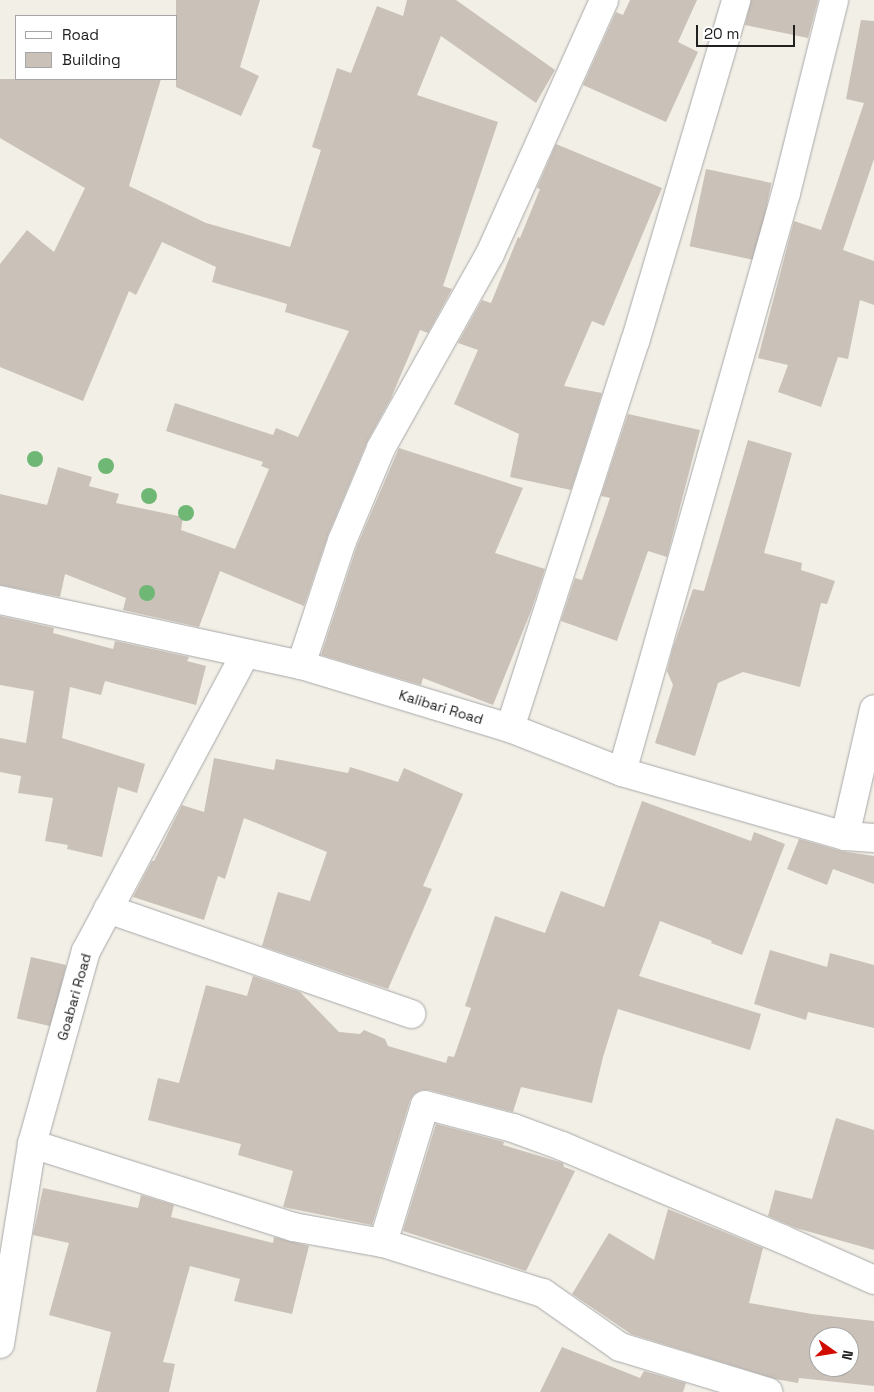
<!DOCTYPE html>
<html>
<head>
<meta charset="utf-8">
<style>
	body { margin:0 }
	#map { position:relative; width:874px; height:1392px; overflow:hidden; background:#f2efe7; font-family:"Space Grotesk",sans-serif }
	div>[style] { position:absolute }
	.building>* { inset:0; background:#cac1b9; transform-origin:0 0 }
	.roads { filter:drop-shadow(0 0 1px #a8a8a8) drop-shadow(0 0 1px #a8a8a8) }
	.minor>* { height:28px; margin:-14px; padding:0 14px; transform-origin:14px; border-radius:14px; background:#fff }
	.trees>* { width:16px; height:16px; margin:-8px; border-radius:50%; background:#6fb774 }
	span { translate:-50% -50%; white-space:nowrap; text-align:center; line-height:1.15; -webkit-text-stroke:5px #fff; paint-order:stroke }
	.street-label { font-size:14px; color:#212121 }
	.legend { position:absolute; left:15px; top:15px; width:162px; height:65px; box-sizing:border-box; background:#fff; border:1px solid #a6a6a6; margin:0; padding:6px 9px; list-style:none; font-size:15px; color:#212121 }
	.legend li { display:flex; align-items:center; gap:10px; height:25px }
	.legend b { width:25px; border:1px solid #a6a6a6 }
	.north { position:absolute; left:809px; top:1327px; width:50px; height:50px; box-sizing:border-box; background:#fff; border:1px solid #a6a6a6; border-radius:50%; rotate:103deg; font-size:14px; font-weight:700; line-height:20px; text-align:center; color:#212121 }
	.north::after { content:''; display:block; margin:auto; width:18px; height:22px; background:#d10b00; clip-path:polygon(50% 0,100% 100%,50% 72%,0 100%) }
	.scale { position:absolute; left:696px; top:25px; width:99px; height:22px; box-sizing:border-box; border:2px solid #212121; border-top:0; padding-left:6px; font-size:15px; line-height:18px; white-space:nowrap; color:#212121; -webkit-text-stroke:4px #fff; paint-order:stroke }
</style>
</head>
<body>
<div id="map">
	<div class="building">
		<div style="clip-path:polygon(176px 0,260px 0,240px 67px,259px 76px,241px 116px,176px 87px)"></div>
		<div style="clip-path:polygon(407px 0,456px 0,555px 70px,536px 103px,441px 36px,417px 95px,498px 122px,443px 286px,452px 289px,428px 333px,420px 330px,391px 398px,367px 442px,328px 535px,304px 606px,220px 571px,199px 627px,123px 610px,126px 598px,65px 574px,60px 597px,0 585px,0 494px,47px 505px,58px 467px,92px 477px,89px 486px,119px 494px,116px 503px,183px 517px,181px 530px,235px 549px,269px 469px,261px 466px,263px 462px,166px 431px,175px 403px,273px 435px,276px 428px,298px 437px,349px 331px,285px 312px,287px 304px,212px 282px,216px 267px,162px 242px,136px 295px,129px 291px,83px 401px,0 367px,0 264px,27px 230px,54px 252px,85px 188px,0 138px,0 79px,161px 79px,129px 186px,206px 223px,290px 247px,321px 150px,312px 147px,337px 68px,351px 73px,377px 6px,403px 16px)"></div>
		<div style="clip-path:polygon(630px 0,697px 0,678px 42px,698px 52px,666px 122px,583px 85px,616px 12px,623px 15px)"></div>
		<div style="clip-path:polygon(751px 0,818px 0,808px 38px,745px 25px)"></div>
		<div style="clip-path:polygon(861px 20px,874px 21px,874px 159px,843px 250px,874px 261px,874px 305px,860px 300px,848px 359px,838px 357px,821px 407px,778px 392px,788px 365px,758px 358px,794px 221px,821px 230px,864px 103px,846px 99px)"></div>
		<div style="clip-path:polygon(556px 144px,662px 188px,604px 326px,592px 321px,564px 386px,602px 393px,571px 490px,510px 477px,519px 434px,454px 404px,478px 350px,458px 343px,482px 300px,491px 303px,518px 237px,520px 238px,540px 189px,537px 188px)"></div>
		<div style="left:706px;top:169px;width:67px;height:79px;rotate:12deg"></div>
		<div style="clip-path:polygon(628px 414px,700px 430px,667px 557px,648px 551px,617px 641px,561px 621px,575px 578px,582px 580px,610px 498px,601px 496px)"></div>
		<div style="clip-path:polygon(748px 440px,792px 453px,764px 553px,802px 563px,801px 570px,835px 581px,827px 604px,821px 603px,800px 687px,743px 672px,718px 683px,695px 756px,655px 743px,673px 685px,667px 671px,673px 648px,693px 589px,704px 591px)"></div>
		<div style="clip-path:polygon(399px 448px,523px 488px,495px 553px,545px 569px,531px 611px,493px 705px,423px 678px,421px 685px,321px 655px,357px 546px)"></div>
		<div style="clip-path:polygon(0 616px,54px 628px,53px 633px,113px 649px,115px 641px,189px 657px,187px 661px,206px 666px,196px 705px,105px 681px,101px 695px,70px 687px,62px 738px,145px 764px,137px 793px,118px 787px,102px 857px,67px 849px,68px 845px,45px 841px,53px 798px,18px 793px,21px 776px,0 772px,0 738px,26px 743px,34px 691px,0 685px)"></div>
		<div style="clip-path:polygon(214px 758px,274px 770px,276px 759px,348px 773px,350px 767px,398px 782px,404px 768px,463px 794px,423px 886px,432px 889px,388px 989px,262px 946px,278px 892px,310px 901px,327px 852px,244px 818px,225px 879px,218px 876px,204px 920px,133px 897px,152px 861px,154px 861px,182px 805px,204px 812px)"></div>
		<div style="clip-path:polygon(642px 801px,751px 841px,754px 832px,785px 844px,742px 955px,711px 943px,712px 941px,660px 921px,639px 976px,761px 1014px,750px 1050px,618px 1009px,603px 1057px,592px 1103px,521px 1087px,513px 1112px,429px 1090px,421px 1090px,414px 1094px,410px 1100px,372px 1225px,283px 1207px,293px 1171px,238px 1155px,241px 1144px,148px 1120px,158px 1078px,179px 1083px,206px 985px,247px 996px,253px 976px,300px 992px,339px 1032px,360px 1034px,364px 1030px,385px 1039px,388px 1046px,446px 1063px,448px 1056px,454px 1057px,471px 1008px,465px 1006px,495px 916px,545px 933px,561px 891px,604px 907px)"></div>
		<div style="clip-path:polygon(799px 839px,841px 851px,874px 856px,874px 884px,833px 869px,827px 885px,787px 869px)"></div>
		<div style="clip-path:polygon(770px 950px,827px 967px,830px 953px,874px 965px,874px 1028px,808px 1012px,806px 1020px,754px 1004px)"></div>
		<div style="left:31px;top:957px;width:36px;height:63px;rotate:13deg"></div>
		<div style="clip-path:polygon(836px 1118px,874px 1130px,874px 1250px,796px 1228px,768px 1216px,775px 1190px,812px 1199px)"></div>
		<div style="clip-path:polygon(436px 1124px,504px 1142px,503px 1145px,563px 1163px,564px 1167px,575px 1171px,526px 1271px,403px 1231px)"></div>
		<div style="clip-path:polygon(43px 1188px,138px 1208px,141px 1195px,174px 1205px,171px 1217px,273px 1243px,274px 1237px,309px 1246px,292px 1314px,234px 1301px,240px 1279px,190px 1266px,163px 1362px,175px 1364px,169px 1392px,96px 1392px,111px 1332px,49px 1315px,69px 1243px,33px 1235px)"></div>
		<div style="clip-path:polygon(evenodd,668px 1209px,763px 1248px,749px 1303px,812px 1314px,874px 1321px,874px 1386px,799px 1378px,798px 1383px,775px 1379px,631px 1334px,572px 1294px,609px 1233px,654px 1260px,668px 1209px,819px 1337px,849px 1337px,849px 1367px,819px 1367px,819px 1337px)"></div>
		<div style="clip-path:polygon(562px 1347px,640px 1378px,644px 1371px,686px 1383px,683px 1392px,540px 1392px)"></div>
	</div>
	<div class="roads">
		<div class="minor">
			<div style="left:0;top:600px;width:308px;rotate:12.2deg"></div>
			<div style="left:301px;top:665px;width:218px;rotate:16.8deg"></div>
			<div style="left:510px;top:728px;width:120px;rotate:21.4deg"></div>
			<div style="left:622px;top:772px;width:232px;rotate:16deg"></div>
			<div style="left:845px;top:836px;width:29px;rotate:4deg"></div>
			<div style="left:301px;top:665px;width:131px;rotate:-71.7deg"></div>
			<div style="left:342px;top:541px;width:101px;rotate:-67.2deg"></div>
			<div style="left:381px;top:448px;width:223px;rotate:-60.7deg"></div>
			<div style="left:490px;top:254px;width:278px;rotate:-65.8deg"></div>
			<div style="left:510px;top:728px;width:406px;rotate:-72.1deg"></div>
			<div style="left:635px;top:342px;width:357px;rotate:-73.5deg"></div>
			<div style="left:622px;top:772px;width:602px;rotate:-74.19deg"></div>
			<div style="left:786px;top:193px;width:199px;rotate:-76deg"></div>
			<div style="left:845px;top:836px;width:130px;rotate:-77.1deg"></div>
			<div style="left:108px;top:909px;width:321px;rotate:19.1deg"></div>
			<div style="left:32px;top:1144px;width:274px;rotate:17.6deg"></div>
			<div style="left:293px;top:1227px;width:91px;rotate:10.1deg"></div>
			<div style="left:383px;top:1243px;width:168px;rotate:17.4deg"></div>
			<div style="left:543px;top:1293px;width:94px;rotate:35deg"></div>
			<div style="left:620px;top:1347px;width:155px;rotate:16.9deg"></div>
			<div style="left:383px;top:1243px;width:144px;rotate:-73.1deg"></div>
			<div style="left:425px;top:1105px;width:91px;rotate:14.6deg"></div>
			<div style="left:513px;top:1128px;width:52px;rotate:20.2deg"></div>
			<div style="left:562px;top:1146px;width:239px;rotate:22.9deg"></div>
			<div style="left:782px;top:1239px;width:101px;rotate:24deg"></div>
			<div style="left:0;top:1344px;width:203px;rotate:-80.9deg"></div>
			<div style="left:32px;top:1144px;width:200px;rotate:-74.4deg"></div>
			<div style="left:86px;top:951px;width:337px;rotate:-61.8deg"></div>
		</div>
	</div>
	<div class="trees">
		<div style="left:35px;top:459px"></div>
		<div style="left:106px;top:466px"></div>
		<div style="left:149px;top:496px"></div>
		<div style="left:186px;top:513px"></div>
		<div style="left:147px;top:593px"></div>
	</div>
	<div class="street-label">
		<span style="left:441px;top:707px;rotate:17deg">Kalibari Road</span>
		<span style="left:74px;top:997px;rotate:-74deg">Goabari Road</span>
	</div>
	<ul class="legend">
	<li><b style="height:6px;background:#fff"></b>Road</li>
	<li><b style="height:14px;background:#cac1b9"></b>Building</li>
	</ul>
	<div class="north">N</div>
	<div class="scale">20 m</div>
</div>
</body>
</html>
